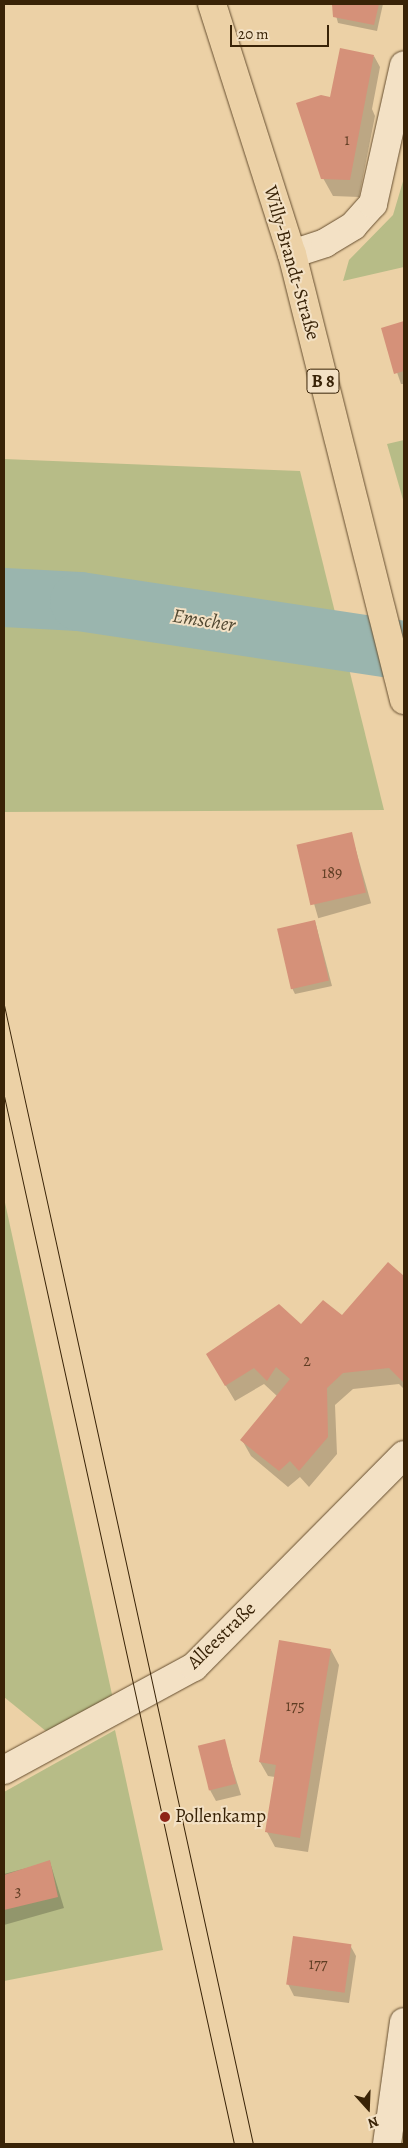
<!DOCTYPE html>
<html>
<head>
<meta charset="utf-8">
<style>
	body { margin:0 }
	#map { position:relative; width:408px; height:2148px; overflow:hidden; background:#ecd1a6; font-family:Alegreya,serif }
	div>[style] { position:absolute }
	.green>* { inset:0; background:#b7bc87 }
	.shadow>* { inset:0; background:#0003; transform-origin:0 0 }
	.river>* { height:59px; margin:-29.5px; padding:0 29.5px; transform-origin:29.5px; border-radius:29.5px; background:#9ab5ae }
	.building>* { inset:0; background:#d59179; transform-origin:0 0 }
	.roads { filter:drop-shadow(0 0 1px #664e2f) drop-shadow(0 0 1px #664e2f) }
	.minor>* { height:28px; margin:-14px; padding:0 14px; transform-origin:14px; border-radius:14px; background:#f3e1c5 }
	.primary>* { height:28px; margin:-14px; padding:0 14px; transform-origin:14px; border-radius:14px; background:#ecd1a6 }
	.tram>* { height:1px; margin:-0.5px; padding:0 0.5px; transform-origin:0.5px; border-radius:0.5px; background:#392307 }
	.dots>* { width:14px; height:14px; translate:-50% -50%; box-sizing:border-box; border:2px solid #f3e1c5; border-radius:50% }
	span { translate:-50% -50%; white-space:nowrap; text-align:center; line-height:1.15; -webkit-text-stroke:4px #f3e1c5; paint-order:stroke }
	.number-label { font-size:16px; color:#603e24 }
	.number-label span { -webkit-text-stroke-width:0 }
	.shield-label span { padding:1px 4px; background:#f3e1c5; border:1px solid; border-radius:4px; -webkit-text-stroke-width:0 }
	.shield-label { font-size:18px; color:#392307; font-weight:700 }
	.street-label { font-size:19px; color:#392307 }
	.poi-label { font-size:19px; color:#392307 }
	.left { translate:0 -50%; text-align:left }
	.water-label { font-size:20px; color:#514831; font-style:italic }
	.frame { position:absolute; inset:0; border:5px solid #392307; pointer-events:none }
	.north { position:absolute; left:343px; top:2083px; width:50px; height:50px; -webkit-text-stroke:4px #f3e1c5; paint-order:stroke; rotate:160deg; font-size:14px; font-weight:700; line-height:20px; text-align:center; color:#392307 }
	.north::after { content:''; display:block; margin:auto; width:18px; height:22px; background:#392307; clip-path:polygon(50% 0,100% 100%,50% 72%,0 100%) }
	.scale { position:absolute; left:230px; top:25px; width:99px; height:22px; box-sizing:border-box; border:2px solid #392307; border-top:0; padding-left:6px; font-size:15px; line-height:18px; white-space:nowrap; color:#392307; -webkit-text-stroke:4px #f3e1c5; paint-order:stroke }
</style>
</head>
<body>
<div id="map">
	<div class="green">
		<div style="clip-path:polygon(404px 178px,404px 267px,343px 281px,349px 260px,393px 215px)"></div>
		<div style="clip-path:polygon(404px 440px,404px 503px,387px 444px)"></div>
		<div style="clip-path:polygon(4px 459px,300px 471px,384px 810px,4px 812px)"></div>
		<div style="clip-path:polygon(4px 1198px,113px 1699px,52px 1736px,4px 1697px)"></div>
		<div style="clip-path:polygon(115px 1730px,163px 1950px,4px 1981px,4px 1792px)"></div>
	</div>
	<div class="shadow">
		<div style="clip-path:polygon(333px 4px,383px 4px,377px 31px,338px 23px)"></div>
		<div style="clip-path:polygon(374px 56px,380px 67px,372px 109px,375px 116px,359px 197px,333px 196px,323px 178px,331px 99px)"></div>
		<div style="clip-path:polygon(404px 323px,404px 384px,401px 384px,382px 329px)"></div>
		<div style="left:351px;top:833px;width:73px;height:55px;rotate:74deg"></div>
		<div style="clip-path:polygon(315px 921px,332px 986px,295px 994px,292px 988px)"></div>
		<div style="clip-path:polygon(389px 1264px,404px 1278px,404px 1389px,399px 1384px,353px 1389px,335px 1405px,337px 1454px,309px 1487px,300px 1477px,288px 1487px,251px 1456px,242px 1440px,277px 1396px,264px 1384px,235px 1401px,217px 1371px,301px 1326px,342px 1316px)"></div>
		<div style="clip-path:polygon(331px 1650px,339px 1665px,308px 1852px,275px 1847px,267px 1832px,275px 1777px,268px 1776px,260px 1762px)"></div>
		<div style="clip-path:polygon(224px 1741px,241px 1795px,216px 1801px,210px 1790px)"></div>
		<div style="clip-path:polygon(50px 1862px,64px 1908px,4px 1925px,4px 1874px)"></div>
		<div style="clip-path:polygon(350px 1945px,356px 1956px,349px 2003px,294px 1996px,288px 1984px)"></div>
	</div>
	<div class="river">
		<div style="left:4px;top:597px;width:75px;rotate:3.1deg"></div>
		<div style="left:79px;top:601px;width:329px;rotate:8.6deg"></div>
	</div>
	<div class="building">
		<div style="clip-path:polygon(332px 4px,379px 4px,374px 25px,333px 17px)"></div>
		<div style="clip-path:polygon(340px 48px,374px 55px,350px 180px,321px 179px,296px 103px,321px 95px,330px 97px)"></div>
		<div style="clip-path:polygon(404px 321px,404px 371px,394px 374px,381px 328px)"></div>
		<div style="left:352px;top:832px;width:62px;height:57px;rotate:77deg"></div>
		<div style="left:315px;top:920px;width:62px;height:39px;rotate:77deg"></div>
		<div style="clip-path:polygon(388px 1262px,404px 1276px,404px 1383px,389px 1368px,343px 1373px,327px 1388px,328px 1437px,299px 1471px,290px 1461px,279px 1471px,240px 1440px,290px 1379px,276px 1367px,267px 1381px,254px 1368px,225px 1386px,206px 1354px,279px 1304px,301px 1324px,323px 1300px,342px 1315px)"></div>
		<div style="clip-path:polygon(279px 1640px,331px 1649px,300px 1838px,265px 1832px,276px 1765px,259px 1762px)"></div>
		<div style="left:225px;top:1739px;width:46px;height:28px;rotate:76deg"></div>
		<div style="clip-path:polygon(50px 1860px,58px 1897px,4px 1910px,4px 1875px)"></div>
		<div style="left:293px;top:1936px;width:59px;height:49px;rotate:8deg"></div>
	</div>
	<div class="roads">
		<div class="minor">
			<div style="left:292px;top:254px;width:35px;rotate:-18deg"></div>
			<div style="left:325px;top:243px;width:33px;rotate:-31deg"></div>
			<div style="left:353px;top:226px;width:30px;rotate:-48deg"></div>
			<div style="left:373px;top:204px;width:142px;rotate:-77.4deg"></div>
			<div style="left:4px;top:1770px;width:216px;rotate:-28.5deg"></div>
			<div style="left:194px;top:1667px;width:298px;rotate:-45.3deg"></div>
			<div style="left:387px;top:2144px;width:123px;rotate:-82.1deg"></div>
		</div>
		<div class="primary">
			<div style="left:212px;top:4px;width:262px;rotate:72.3deg"></div>
			<div style="left:292px;top:254px;width:460px;rotate:75.9deg"></div>
		</div>
	</div>
	<div class="tram">
		<div style="left:4px;top:1005px;width:1166px;rotate:77.67deg"></div>
		<div style="left:4px;top:1096px;width:1073px;rotate:77.62deg"></div>
	</div>
	<div class="dots">
		<div style="left:165px;top:1817px;background:#8f2418"></div>
	</div>
	<div class="number-label">
		<span style="left:347px;top:140px">1</span>
		<span style="left:332px;top:873px">189</span>
		<span style="left:307px;top:1361px">2</span>
		<span style="left:295px;top:1706px">175</span>
		<span style="left:18px;top:1891px">3</span>
		<span style="left:318px;top:1964px">177</span>
	</div>
	<div class="shield-label">
		<span style="left:323px;top:381px">B 8</span>
	</div>
	<div class="street-label">
		<span style="left:291px;top:263px;rotate:74deg">Willy-Brandt-Straße</span>
		<span style="left:222px;top:1636px;rotate:-44deg">Alleestraße</span>
	</div>
	<div class="poi-label">
		<span class="left" style="left:175px;top:1817px">Pollenkamp</span>
	</div>
	<div class="water-label">
		<span style="left:204px;top:620px;rotate:9deg">Emscher</span>
	</div>
	<div class="frame"></div>
	<div class="north">N</div>
	<div class="scale">20 m</div>
</div>
</body>
</html>
